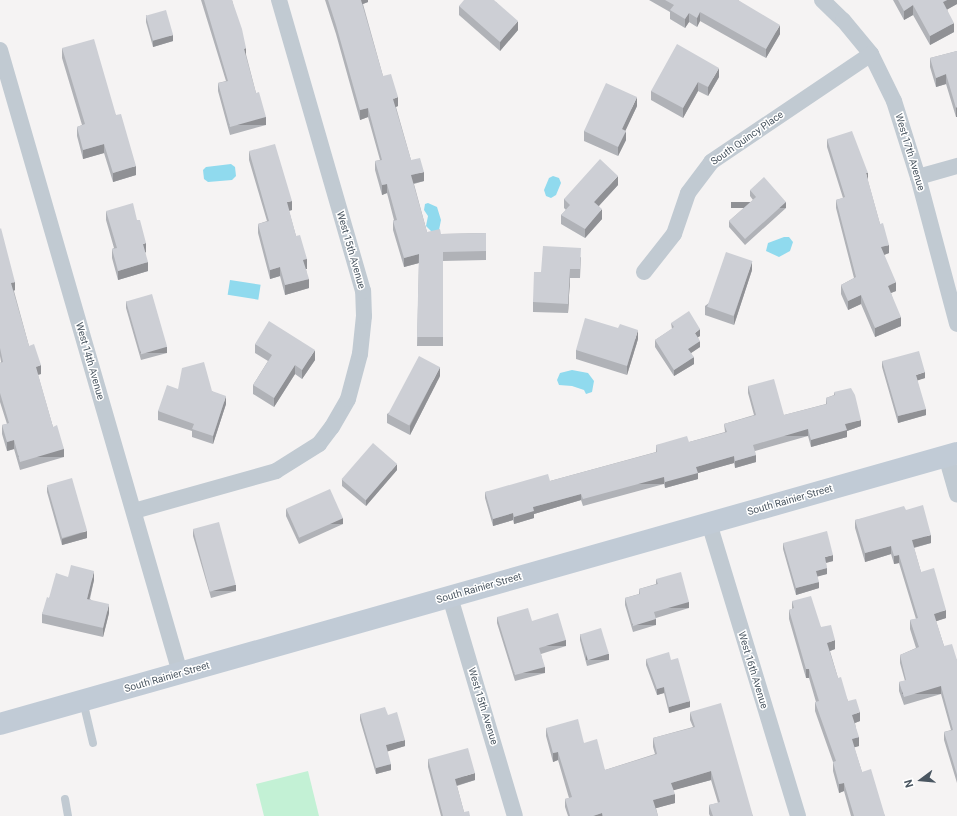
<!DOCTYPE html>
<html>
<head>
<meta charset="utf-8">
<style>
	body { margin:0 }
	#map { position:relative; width:957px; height:816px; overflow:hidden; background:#f5f3f3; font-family:Roboto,sans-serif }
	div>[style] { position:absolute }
	.green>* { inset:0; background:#c3f1d5 }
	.water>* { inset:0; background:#90daee; transform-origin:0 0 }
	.lane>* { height:8px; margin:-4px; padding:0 4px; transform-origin:4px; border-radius:4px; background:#c1cad2 }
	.street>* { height:16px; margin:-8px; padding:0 8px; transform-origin:8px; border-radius:8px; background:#c1cad2 }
	.secondary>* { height:22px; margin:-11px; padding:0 11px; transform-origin:11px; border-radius:11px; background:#c1cbd6 }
	.wall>* { inset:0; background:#b0b2b7 }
	.shaded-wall>* { inset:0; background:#909195; transform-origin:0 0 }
	.building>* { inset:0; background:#cdcfd5; transform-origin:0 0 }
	span { translate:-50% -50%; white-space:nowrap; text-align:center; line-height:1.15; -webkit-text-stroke:3px #fff; paint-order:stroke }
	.street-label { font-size:10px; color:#4a5661 }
	.north { position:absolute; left:901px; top:760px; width:40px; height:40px; -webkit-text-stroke:3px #fff; paint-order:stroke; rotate:254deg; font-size:11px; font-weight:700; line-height:16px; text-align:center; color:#4a5661 }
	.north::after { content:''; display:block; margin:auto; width:14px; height:18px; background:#4a5661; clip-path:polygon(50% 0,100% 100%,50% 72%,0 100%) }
</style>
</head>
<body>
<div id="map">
	<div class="green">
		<div style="clip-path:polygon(308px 771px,319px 816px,264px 816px,256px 784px)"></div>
	</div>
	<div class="water">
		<div style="clip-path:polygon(231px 164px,235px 167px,236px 176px,232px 180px,208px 182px,204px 179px,203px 170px,206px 167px)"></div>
		<div style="clip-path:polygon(553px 176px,559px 178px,561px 183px,556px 195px,551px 198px,546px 196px,544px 190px,549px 178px)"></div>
		<div style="clip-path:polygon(428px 203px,437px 207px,441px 220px,439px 230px,432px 232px,426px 226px,428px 216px,424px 210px,425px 204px)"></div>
		<div style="clip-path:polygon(784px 237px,789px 237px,793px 242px,790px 251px,779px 257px,766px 251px,768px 243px)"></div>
		<div style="left:230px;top:280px;width:31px;height:15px;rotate:9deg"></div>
		<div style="clip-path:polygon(572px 370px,588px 373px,594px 381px,592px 392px,586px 394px,584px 390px,572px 386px,559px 385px,557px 380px,560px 373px)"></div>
	</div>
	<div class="lane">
		<div style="left:83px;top:701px;width:43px;rotate:76.6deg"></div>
		<div style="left:65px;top:799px;width:17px;rotate:80deg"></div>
	</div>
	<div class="street">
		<div style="left:822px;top:0;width:29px;rotate:44deg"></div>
		<div style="left:843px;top:20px;width:44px;rotate:50.5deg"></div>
		<div style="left:871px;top:54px;width:52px;rotate:63.9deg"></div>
		<div style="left:894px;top:101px;width:80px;rotate:72.5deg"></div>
		<div style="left:918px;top:177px;width:152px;rotate:75.1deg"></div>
		<div style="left:0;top:50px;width:648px;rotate:73.88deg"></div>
		<div style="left:918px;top:177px;width:41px;rotate:-15.8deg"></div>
		<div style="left:644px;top:272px;width:48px;rotate:-51.7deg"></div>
		<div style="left:674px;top:234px;width:43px;rotate:-71.1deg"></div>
		<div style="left:688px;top:193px;width:39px;rotate:-53deg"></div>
		<div style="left:711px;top:162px;width:193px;rotate:-34deg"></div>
		<div style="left:946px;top:456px;width:40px;rotate:74deg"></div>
		<div style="left:134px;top:511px;width:148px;rotate:-15.7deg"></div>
		<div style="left:276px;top:471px;width:51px;rotate:-32.1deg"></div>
		<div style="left:319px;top:444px;width:21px;rotate:-53deg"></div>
		<div style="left:332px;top:427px;width:32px;rotate:-60deg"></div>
		<div style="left:348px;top:399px;width:47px;rotate:-75.1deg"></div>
		<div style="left:360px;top:354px;width:38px;rotate:-84deg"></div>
		<div style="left:364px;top:316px;width:25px;rotate:-92deg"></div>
		<div style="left:363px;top:291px;width:303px;rotate:-106.1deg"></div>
		<div style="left:709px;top:523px;width:306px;rotate:73.1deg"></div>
		<div style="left:450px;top:597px;width:228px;rotate:73.5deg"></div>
	</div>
	<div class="secondary">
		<div style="left:0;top:724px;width:995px;rotate:-15.81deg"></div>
	</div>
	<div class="wall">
		<div style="clip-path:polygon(201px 0,232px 0,256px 93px,266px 125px,230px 135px,218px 91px,218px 83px,226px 81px)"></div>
		<div style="clip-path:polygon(325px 0,368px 0,368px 2px,363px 4px,383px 76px,398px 106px,396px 107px,411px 160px,424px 181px,414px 184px,427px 232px,441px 234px,486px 233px,486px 260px,443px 261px,443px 346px,417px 346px,419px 263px,404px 267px,393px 230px,393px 221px,394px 220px,387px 193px,382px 195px,375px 170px,375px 161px,380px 160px,368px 117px,360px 120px,336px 34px)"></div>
		<div style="clip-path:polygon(649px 0,738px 0,780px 34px,766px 58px,700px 21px,697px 27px,689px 22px,685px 28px,670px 19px,670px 12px)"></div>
		<div style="clip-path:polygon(893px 0,957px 0,957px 4px,947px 9px,954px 32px,930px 45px,913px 15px,904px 20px)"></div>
		<div style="clip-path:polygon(496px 2px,518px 30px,500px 51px,459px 15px,459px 6px)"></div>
		<div style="clip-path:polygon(146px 15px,173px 41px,153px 47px,146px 22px)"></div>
		<div style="clip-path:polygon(62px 48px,116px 115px,136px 175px,113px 182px,104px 153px,83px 159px,77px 136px,77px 127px,82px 125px,62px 58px)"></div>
		<div style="clip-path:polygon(957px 51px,957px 117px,956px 117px,946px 84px,936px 87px,930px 67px,930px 58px)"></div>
		<div style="clip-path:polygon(719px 77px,708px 96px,698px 91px,683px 118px,651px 100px,651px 91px)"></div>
		<div style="clip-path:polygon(637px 106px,625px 131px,626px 140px,618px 156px,584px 141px,584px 131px)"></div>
		<div style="clip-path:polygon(827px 139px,868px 181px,880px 224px,889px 253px,884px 255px,896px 291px,891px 293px,901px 326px,875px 337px,861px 304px,848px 310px,841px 294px,841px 285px,854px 278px,836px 208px,836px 200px,843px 198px,827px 147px)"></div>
		<div style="clip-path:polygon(249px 151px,292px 210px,289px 211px,296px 236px,307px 269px,306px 269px,309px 288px,285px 295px,280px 276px,270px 279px,258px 233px,258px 224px,267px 221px,249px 160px)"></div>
		<div style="clip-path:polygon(618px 185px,599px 206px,602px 219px,585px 238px,561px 224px,561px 215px,566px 210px,564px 208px,564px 199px)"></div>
		<div style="clip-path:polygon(750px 190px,786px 208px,745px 245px,729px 227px,729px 221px,753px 200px,750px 196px)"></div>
		<div style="clip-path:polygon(106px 211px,146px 252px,145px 253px,148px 271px,118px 280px,112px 258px,112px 249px,114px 248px,106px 220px)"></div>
		<div style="clip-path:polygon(0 229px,15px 290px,14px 291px,29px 346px,41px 374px,38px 375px,53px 427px,64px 457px,20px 470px,14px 449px,7px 451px,2px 434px,2px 425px,7px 424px,0 402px,0 363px,1px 362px,0 356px)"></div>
		<div style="clip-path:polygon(581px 257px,580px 278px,570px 278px,568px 313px,533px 312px,533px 302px,541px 272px)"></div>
		<div style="clip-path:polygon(752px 270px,734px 325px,705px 315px,705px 306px)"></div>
		<div style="clip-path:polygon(126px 301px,167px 353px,141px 360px,126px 308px)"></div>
		<div style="clip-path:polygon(671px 323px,700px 336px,698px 337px,700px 347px,691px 353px,694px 364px,674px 376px,655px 347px,655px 340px,672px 329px)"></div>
		<div style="clip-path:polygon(638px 339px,627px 375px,576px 359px,576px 350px)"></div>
		<div style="clip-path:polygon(255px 344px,315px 360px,302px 379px,295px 374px,274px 407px,253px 394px,253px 385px,268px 361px,255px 353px)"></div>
		<div style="clip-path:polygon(882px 361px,925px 378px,917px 380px,926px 415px,898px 423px,882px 367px)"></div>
		<div style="clip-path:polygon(440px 376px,410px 435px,387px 423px,387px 414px)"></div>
		<div style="clip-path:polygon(748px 386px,784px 415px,826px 404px,826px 398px,834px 395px,834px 392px,861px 426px,847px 431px,847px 437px,811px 447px,808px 436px,755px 451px,756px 462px,735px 468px,734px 463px,698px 473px,698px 479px,665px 488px,664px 484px,583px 506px,581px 500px,534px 514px,534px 518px,514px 524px,513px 520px,493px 526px,485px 498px,485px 492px,550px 481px,656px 452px,656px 445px,689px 442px,725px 432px,724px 424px,754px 415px,748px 393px)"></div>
		<div style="clip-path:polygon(178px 389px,212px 391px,226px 404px,213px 444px,192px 437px,192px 431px,158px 420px,158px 411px)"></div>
		<div style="clip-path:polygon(397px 470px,366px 506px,342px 486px,342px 479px)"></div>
		<div style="clip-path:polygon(47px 486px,87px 538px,62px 545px,47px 492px)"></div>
		<div style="clip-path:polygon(286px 509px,343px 524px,299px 544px,286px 516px)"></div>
		<div style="clip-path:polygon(906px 510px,931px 543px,914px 548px,921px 572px,946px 618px,936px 621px,944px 646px,957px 660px,957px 783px,944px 740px,944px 732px,951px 730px,941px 694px,904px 705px,899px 691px,899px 682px,905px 681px,900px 663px,900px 655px,916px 648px,910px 629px,910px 620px,916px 619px,899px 563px,894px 564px,891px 554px,865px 562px,855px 528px,855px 520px)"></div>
		<div style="clip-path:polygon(193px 529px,236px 591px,211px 598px,193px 536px)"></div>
		<div style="clip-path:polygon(783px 543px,833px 561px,826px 563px,827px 574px,817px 576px,819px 588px,796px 595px,783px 549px)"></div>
		<div style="clip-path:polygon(68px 577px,94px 580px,90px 599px,109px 613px,103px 637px,42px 623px,42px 614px,49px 598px)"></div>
		<div style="clip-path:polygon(656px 579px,689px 608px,656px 618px,656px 625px,633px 632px,625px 605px,625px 598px,639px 594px,639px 589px,656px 584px)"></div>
		<div style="clip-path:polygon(792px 601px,821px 627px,835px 649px,830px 651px,838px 678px,848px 701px,860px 721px,855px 723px,859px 746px,854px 747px,862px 772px,885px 816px,851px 816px,844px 791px,839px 793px,833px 771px,833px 762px,815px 711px,815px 702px,816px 702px,809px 678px,806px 678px,789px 619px,789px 610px,792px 609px)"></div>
		<div style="clip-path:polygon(497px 617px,532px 621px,566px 646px,541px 654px,545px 673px,515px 681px,497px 623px)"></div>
		<div style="clip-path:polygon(580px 634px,609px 660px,587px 666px,580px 640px)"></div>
		<div style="clip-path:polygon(646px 659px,671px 660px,690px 707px,669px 713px,664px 693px,657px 695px,646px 665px)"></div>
		<div style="clip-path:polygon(690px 712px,753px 816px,710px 816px,709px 814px,709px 805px,718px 803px,711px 780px,673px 790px,675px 803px,656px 808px,658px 816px,568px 816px,565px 807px,565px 799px,569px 798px,558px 760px,553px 762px,546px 736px,546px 728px,584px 743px,605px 770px,655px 754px,653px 747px,653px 738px,693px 727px,690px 720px)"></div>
		<div style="clip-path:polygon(360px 714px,388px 715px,405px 746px,387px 751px,391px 770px,376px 774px,360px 720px)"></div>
		<div style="clip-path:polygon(428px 759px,475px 780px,457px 786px,464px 812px,470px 816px,441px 816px,428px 767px)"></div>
	</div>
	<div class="shaded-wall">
		<div style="clip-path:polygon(360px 0,368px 0,368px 2px,360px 5px)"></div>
		<div style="clip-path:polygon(947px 0,957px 0,957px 4px,943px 12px,943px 2px)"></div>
		<div style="clip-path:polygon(913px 5px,913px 15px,904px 20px,904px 11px)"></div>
		<div style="clip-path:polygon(700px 12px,700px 21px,697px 27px,697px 18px)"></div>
		<div style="clip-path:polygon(689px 13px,689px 22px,685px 28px,685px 19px)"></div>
		<div style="clip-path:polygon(518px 21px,518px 30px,500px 51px,500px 42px)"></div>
		<div style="clip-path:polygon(954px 23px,954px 32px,930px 45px,930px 36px)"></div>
		<div style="clip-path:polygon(780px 25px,780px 34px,766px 58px,766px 49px)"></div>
		<div style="clip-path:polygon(173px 35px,173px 41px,153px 47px,153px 40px)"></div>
		<div style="clip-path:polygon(246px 48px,246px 56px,244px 49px)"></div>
		<div style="clip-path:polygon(719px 68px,719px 77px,708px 96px,708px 87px)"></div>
		<div style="clip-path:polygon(946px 74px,946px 84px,936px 87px,936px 78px)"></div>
		<div style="clip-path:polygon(698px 82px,698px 91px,683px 118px,683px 108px)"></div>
		<div style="clip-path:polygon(398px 97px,398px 106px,393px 108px,393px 99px)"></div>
		<div style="clip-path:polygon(637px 97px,637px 106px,622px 138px,622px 129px)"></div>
		<div style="left:957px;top:107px;width:10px;height:1px;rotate:90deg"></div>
		<div style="clip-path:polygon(368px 108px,368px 117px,360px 120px,360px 110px)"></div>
		<div style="left:266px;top:117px;width:8px;height:37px;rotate:90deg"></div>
		<div style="clip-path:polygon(626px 131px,626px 140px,618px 156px,618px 147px)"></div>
		<div style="clip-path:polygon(104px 144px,104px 153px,83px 159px,83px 150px)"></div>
		<div style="clip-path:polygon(136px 166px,136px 175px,113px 182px,113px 173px)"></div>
		<div style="clip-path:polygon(424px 172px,424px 181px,411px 184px,411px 175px)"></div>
		<div style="clip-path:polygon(866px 173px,868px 173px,868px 181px)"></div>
		<div style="clip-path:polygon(618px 176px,618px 185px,594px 211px,594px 202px)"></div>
		<div style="clip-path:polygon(387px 184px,387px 193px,382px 195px,382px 185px)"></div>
		<div style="clip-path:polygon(292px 201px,292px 210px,287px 211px,287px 202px)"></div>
		<div style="left:786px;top:202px;width:6px;height:55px;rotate:90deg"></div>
		<div style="clip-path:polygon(602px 209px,602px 219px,585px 238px,585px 229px)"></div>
		<div style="clip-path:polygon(146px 243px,146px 252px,143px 253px,143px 244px)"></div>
		<div style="clip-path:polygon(889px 245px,889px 253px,881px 256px,881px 247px)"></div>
		<div style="clip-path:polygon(419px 254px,419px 263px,404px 267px,404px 258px)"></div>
		<div style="left:307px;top:259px;width:10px;height:4px;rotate:90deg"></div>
		<div style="clip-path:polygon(752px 261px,752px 270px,734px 325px,734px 316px)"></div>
		<div style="clip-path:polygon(148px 262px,148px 271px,118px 280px,118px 271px)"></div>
		<div style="clip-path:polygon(280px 267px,280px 276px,270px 279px,270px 270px)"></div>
		<div style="clip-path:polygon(570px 269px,570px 278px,568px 313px,568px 304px)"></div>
		<div style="clip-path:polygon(309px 279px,309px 288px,285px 295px,285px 285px)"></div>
		<div style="clip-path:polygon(15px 282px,15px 290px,11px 291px,11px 283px)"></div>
		<div style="clip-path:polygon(896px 282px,896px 291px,888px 294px,888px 286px)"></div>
		<div style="clip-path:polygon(861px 295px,861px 304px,848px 310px,848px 301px)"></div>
		<div style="clip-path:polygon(901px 317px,901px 326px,875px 337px,875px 328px)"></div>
		<div style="clip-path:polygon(700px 329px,700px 336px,695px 339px,695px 333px)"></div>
		<div style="clip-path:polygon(638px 330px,638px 339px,627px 375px,627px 366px)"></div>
		<div style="clip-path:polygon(700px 341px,700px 347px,688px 355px,688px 349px)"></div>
		<div style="left:167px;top:347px;width:6px;height:27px;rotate:90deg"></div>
		<div style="clip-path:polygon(315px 350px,315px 360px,302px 379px,302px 370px)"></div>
		<div style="clip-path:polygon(694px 357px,694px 364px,674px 376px,674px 370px)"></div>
		<div style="clip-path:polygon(41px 365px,41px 374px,36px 375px,36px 367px)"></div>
		<div style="clip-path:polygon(295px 365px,295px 374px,274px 407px,274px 398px)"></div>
		<div style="clip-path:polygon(440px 367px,440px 376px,410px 435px,410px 426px)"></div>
		<div style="clip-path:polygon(925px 372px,925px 378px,916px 381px,916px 375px)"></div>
		<div style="clip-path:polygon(226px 396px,226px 404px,213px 444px,213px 436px)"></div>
		<div style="clip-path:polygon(926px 409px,926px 415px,898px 423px,898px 416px)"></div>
		<div style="clip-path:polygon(861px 420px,861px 426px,847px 431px,847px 437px,811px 447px,811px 440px,845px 424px)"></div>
		<div style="left:808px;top:429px;width:7px;height:57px;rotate:90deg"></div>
		<div style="clip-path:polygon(14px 440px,14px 449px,7px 451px,7px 442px)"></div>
		<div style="left:64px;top:449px;width:8px;height:46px;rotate:90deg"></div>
		<div style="clip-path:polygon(756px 455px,756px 462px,735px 468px,735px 461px)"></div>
		<div style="clip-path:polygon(734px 456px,734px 463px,698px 473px,698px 479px,665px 488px,665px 482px,696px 467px)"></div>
		<div style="clip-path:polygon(397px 464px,397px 470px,366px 506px,366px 500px)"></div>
		<div style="left:664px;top:477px;width:7px;height:84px;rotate:90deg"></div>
		<div style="clip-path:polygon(581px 494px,581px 500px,534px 514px,534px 518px,514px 524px,514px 517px,533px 507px)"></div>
		<div style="clip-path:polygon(513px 513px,513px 520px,493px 526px,493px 519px)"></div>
		<div style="left:343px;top:518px;width:6px;height:48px;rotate:90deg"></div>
		<div style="clip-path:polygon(87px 531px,87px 538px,62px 545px,62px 539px)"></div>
		<div style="clip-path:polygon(931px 535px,931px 543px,912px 548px,912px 540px)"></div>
		<div style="clip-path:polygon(891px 546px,891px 554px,865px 562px,865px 553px)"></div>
		<div style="clip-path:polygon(833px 555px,833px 561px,825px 563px,825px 557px)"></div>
		<div style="clip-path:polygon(899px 555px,899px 563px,894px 564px,894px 556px)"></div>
		<div style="clip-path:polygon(827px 568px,827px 574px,816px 577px,816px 571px)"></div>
		<div style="clip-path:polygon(94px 571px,94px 580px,87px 608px,87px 599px)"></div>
		<div style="clip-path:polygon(819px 582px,819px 588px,796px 595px,796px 588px)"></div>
		<div style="left:236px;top:585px;width:6px;height:26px;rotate:90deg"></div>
		<div style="left:689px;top:602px;width:6px;height:36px;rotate:90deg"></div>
		<div style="clip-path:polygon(109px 604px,109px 613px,103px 637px,103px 628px)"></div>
		<div style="clip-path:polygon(946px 610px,946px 618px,934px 622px,934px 614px)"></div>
		<div style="left:656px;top:619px;width:6px;height:24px;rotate:90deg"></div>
		<div style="left:566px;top:640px;width:6px;height:28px;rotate:90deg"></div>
		<div style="clip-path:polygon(835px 640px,835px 649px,827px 652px,827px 643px)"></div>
		<div style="left:609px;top:654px;width:6px;height:23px;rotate:90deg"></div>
		<div style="left:545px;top:667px;width:6px;height:31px;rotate:90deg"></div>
		<div style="left:806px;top:669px;width:3px;height:9px"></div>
		<div style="left:941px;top:686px;width:8px;height:39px;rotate:90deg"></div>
		<div style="clip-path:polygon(664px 687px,664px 693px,657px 695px,657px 689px)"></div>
		<div style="clip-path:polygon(690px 701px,690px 707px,669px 713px,669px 707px)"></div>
		<div style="clip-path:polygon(860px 712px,860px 721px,852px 724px,852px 715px)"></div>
		<div style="clip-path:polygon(859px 737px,859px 746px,852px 748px,852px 739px)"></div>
		<div style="clip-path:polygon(405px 740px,405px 746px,386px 752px,386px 745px)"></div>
		<div style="clip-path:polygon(558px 752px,558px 760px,553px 762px,553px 753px)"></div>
		<div style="clip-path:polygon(391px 764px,391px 770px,376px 774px,376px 768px)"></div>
		<div style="clip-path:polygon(711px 771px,711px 780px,671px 791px,671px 783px)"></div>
		<div style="clip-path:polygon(475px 773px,475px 780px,455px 786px,455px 779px)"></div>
		<div style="clip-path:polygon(844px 783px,844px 791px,839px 793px,839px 784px)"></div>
		<div style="clip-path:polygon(675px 794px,675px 803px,653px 809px,653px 800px)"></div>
		<div style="clip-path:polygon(602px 813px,602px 816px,593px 816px)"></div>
	</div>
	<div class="building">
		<div style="clip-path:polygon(204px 0,232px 0,242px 29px,246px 48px,244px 49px,256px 93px,259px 92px,266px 117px,230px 127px,218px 83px,228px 81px)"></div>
		<div style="clip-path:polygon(328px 0,361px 0,383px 76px,391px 74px,398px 97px,393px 99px,411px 160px,420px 158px,424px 172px,411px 175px,427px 232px,440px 229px,441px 234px,486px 233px,486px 251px,443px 252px,443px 337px,417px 337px,419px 254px,404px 258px,393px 221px,397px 220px,387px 184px,382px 185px,375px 161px,382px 160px,368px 108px,360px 110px,336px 25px)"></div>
		<div style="clip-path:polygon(464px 0,494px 0,518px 21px,500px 42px,459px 6px)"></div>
		<div style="clip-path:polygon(665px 0,738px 0,780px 25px,766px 49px,700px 12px,697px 18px,689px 13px,685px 19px,670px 10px,674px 5px)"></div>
		<div style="clip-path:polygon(898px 0,947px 0,943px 2px,954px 23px,930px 36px,913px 5px,904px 11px)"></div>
		<div style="left:166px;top:10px;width:26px;height:21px;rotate:74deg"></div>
		<div style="clip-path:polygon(94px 39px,116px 115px,121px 114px,136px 166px,113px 173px,104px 144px,83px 150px,77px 127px,85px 124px,62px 48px)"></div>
		<div style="clip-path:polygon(677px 44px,719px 68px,708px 87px,698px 82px,683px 108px,651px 91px)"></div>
		<div style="clip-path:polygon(957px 51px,957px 107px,956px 108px,946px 74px,936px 78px,930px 58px)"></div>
		<div style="clip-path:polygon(606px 83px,637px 97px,622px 129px,626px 131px,618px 147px,584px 131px)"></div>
		<div style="clip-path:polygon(852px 131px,868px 173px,866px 173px,880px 224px,883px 223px,889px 245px,881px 247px,896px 282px,888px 286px,901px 317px,875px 328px,861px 295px,848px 301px,841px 285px,856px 277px,836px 200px,845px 197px,827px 139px)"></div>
		<div style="clip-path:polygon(275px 144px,292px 201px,287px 202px,296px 236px,300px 235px,307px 259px,303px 260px,309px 279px,285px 285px,280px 267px,270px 270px,258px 224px,269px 221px,249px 151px)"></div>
		<div style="clip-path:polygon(600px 159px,618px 176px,594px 202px,602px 209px,585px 229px,561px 215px,570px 205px,564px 199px)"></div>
		<div style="clip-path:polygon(764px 177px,786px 202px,745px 239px,729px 221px,756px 197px,750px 190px)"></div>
		<div style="clip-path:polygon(133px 203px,137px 220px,140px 220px,146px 243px,143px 244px,148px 262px,118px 271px,112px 249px,117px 248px,106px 211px)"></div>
		<div style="clip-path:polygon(1px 228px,15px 282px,11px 283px,29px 346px,34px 344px,41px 365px,36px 367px,53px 427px,57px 425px,64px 449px,20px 462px,14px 440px,7px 442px,2px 425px,9px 423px,0 393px,0 363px,3px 362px,0 348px,0 229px)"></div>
		<div style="clip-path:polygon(543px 246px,581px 248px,580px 269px,570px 269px,568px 304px,533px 302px,534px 272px,541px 272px)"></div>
		<div style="left:726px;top:252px;width:28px;height:58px;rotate:19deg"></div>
		<div style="left:152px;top:294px;width:55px;height:27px;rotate:74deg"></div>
		<div style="clip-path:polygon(689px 311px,700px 329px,695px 333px,700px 341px,688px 349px,694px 357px,674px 370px,655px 340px,674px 327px,671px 323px)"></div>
		<div style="clip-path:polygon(585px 318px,618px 328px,620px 324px,638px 330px,627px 366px,576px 350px)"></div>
		<div style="clip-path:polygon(269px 321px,315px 350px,302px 370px,295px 365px,274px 398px,253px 385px,272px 355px,255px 344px)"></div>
		<div style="clip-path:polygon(919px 351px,925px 372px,916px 375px,926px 409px,898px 416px,882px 361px)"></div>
		<div style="left:419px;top:356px;width:24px;height:66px;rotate:28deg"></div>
		<div style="clip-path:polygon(204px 362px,212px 391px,226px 396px,213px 436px,192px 429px,194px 424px,158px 411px,167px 385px,178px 389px,182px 368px)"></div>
		<div style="clip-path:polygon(774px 379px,784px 415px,827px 404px,826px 398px,835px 395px,834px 392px,851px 388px,855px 395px,861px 420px,845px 424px,847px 430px,811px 440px,808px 429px,753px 445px,756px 455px,735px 461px,734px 456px,696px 467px,698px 473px,665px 482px,664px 477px,583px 499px,581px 494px,533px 507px,534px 511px,514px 517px,513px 513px,493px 519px,485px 492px,548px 474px,550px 481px,657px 452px,656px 445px,687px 436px,689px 442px,727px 432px,724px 424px,756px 415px,748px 386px)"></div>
		<div style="left:373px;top:443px;width:32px;height:48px;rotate:41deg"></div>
		<div style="left:72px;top:478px;width:55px;height:26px;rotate:74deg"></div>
		<div style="left:330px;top:489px;width:32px;height:48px;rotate:66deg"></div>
		<div style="clip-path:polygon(923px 505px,931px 535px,912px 540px,921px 572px,934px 568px,946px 610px,934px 614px,944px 646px,952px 644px,957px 660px,957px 775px,944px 732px,953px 730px,941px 686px,904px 697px,899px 682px,906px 680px,900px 655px,919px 647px,910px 620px,918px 618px,899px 555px,894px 556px,891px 546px,865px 553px,855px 520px,904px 506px,906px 510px)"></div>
		<div style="left:219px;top:522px;width:65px;height:27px;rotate:75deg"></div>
		<div style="clip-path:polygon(827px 531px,833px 555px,825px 557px,827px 568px,816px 571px,819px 582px,796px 588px,783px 543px)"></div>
		<div style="clip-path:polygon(71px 565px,94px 571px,87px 599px,109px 604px,103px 628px,42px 614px,47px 597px,49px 598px,56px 573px,68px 577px)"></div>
		<div style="clip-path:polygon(681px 572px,689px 602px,654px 612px,656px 619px,633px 626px,625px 598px,640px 594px,639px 589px,658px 584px,656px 579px)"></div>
		<div style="clip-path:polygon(811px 596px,821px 627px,831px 625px,835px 640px,827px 643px,838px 678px,841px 677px,848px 701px,856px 699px,860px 712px,852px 715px,859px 737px,852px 739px,862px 772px,871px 769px,885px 816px,854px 816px,844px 783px,839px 784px,833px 762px,836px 761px,815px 702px,819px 701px,809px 669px,806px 669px,789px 610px,794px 608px,792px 601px)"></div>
		<div style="clip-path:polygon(528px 608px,532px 621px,558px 613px,566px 640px,539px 648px,545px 667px,515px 675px,497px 617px)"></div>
		<div style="left:601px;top:628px;width:27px;height:22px;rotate:73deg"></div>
		<div style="clip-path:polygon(669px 652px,671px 660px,678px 658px,690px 701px,669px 707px,664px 687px,657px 689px,646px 659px)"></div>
		<div style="clip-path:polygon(721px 703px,753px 816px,713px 816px,709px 805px,720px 802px,711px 771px,671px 783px,675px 794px,653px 800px,658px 816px,603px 816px,602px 813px,593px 816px,570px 816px,565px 799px,572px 797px,558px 752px,553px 753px,546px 728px,578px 719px,584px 743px,597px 739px,605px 770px,657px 754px,653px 738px,695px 727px,690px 712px)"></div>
		<div style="clip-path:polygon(385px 707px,388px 715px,397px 712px,405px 740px,386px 745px,391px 764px,376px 768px,360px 714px)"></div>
		<div style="clip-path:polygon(468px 748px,475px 773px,455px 779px,464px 812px,469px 811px,470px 816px,443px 816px,428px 759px)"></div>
	</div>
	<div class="street-label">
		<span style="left:747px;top:138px;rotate:-35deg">South Quincy Place</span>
		<span style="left:910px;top:152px;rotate:73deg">West 17th Avenue</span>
		<span style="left:351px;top:250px;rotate:74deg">West 15th Avenue</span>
		<span style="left:90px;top:361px;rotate:74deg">West 14th Avenue</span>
		<span style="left:790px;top:500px;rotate:-16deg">South Rainier Street</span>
		<span style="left:479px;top:588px;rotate:-16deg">South Rainier Street</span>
		<span style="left:753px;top:670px;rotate:73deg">West 16th Avenue</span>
		<span style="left:167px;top:677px;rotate:-16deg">South Rainier Street</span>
		<span style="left:483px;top:706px;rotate:73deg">West 15th Avenue</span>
	</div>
	<div class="north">N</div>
</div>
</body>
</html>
